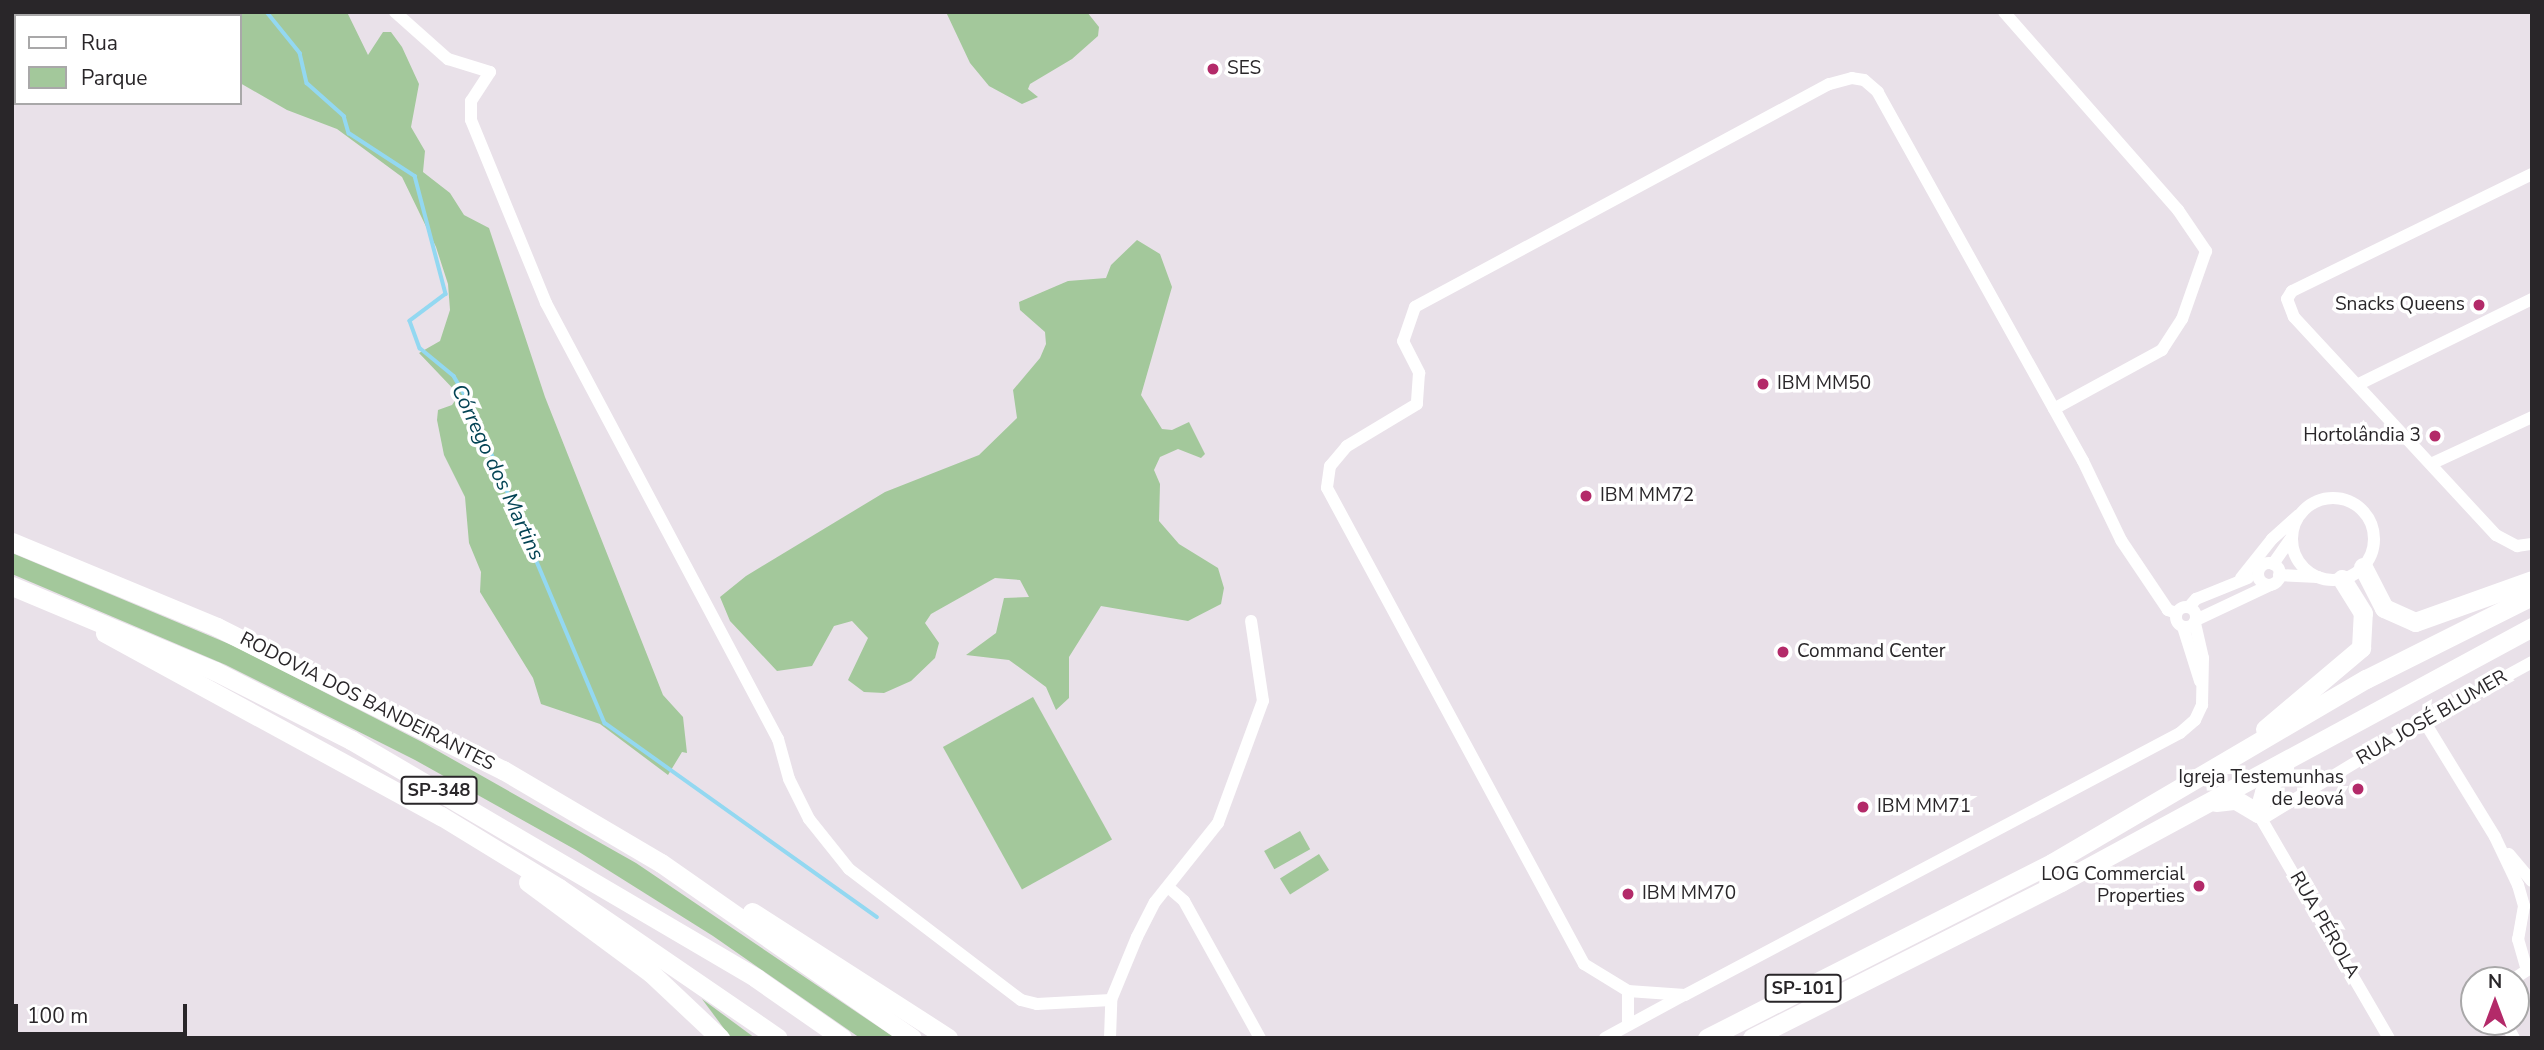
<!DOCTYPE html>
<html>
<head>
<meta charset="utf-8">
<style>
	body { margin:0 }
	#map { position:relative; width:2544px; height:1050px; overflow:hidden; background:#e9e1e9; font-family:"Nunito Sans",sans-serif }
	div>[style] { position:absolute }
	.green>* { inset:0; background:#a3c89b; transform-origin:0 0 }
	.stream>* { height:3.5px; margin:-1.75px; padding:0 1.75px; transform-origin:1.75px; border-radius:1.75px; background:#93d8f1 }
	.minor>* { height:12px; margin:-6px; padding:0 6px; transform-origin:6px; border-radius:6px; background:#fff }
	.minor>.ring { margin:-6px; padding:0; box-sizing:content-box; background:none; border:12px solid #fff; border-radius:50% }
	.highway>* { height:19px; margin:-9.5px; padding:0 9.5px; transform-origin:9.5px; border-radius:9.5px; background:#fff }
	.dots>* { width:19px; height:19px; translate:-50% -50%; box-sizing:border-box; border:4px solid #fff; border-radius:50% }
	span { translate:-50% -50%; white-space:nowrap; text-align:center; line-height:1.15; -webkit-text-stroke:7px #fff; paint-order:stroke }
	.shield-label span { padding:2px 5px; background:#fff; border:2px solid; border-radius:5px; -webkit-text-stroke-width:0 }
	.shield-label { font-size:18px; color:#292629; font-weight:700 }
	.poi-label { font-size:19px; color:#292629 }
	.left { translate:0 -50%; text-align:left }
	.right { translate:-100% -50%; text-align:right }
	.street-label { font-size:19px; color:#292629 }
	.water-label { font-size:21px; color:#034354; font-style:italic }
	.frame { position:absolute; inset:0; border:14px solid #292629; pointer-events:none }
	.legend { position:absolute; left:14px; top:14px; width:228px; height:91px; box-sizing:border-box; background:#fff; border:2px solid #a9a8a9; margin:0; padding:9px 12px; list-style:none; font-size:21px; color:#292629 }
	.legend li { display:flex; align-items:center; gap:14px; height:35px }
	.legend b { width:35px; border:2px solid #a9a8a9 }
	.north { position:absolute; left:2460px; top:966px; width:70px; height:70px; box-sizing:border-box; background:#fff; border:2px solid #a9a8a9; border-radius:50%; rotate:0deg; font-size:19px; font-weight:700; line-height:28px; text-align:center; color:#292629 }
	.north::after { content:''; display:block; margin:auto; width:24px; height:32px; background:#b32a69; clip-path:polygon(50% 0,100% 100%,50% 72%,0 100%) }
	.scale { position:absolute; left:14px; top:1004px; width:173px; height:32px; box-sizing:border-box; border:4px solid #292629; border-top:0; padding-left:9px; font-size:21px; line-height:24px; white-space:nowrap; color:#292629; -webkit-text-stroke:5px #fff; paint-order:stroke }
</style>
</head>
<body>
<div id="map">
	<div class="green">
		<div style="clip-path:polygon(160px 12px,347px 12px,368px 55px,383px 32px,391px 32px,402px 47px,419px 84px,411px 127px,425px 151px,423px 172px,450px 193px,464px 215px,489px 228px,545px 397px,663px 695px,683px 717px,687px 753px,682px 752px,668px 775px,600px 724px,541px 704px,533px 678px,480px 592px,481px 572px,469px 543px,465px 497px,444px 455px,437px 420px,438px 410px,452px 405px,459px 395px,419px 353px,440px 341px,450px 310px,448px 284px,436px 247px,402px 177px,337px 129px,287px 110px,240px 83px,240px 16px)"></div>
		<div style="clip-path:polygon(946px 12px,1087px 12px,1099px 27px,1098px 36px,1072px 59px,1030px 84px,1028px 89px,1038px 97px,1022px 104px,989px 86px,970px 63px)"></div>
		<div style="clip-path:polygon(1137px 240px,1160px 254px,1172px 287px,1141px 395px,1162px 429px,1172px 430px,1189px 422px,1205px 454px,1201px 458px,1178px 449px,1160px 457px,1154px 470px,1160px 484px,1159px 521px,1179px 544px,1218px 568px,1224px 588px,1221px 604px,1188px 621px,1101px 606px,1069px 657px,1069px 698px,1056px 710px,1046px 687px,1009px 660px,966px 655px,996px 633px,1004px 598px,1029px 597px,1020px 580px,995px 578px,931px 614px,925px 623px,939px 643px,935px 658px,911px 681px,884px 693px,864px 692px,848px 680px,868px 638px,852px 621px,834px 626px,812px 666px,777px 671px,730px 621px,720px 597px,746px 576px,885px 492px,979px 455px,1017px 418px,1013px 390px,1040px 358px,1046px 344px,1045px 332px,1020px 310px,1019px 302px,1068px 281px,1106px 278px,1111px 265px)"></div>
		<div style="clip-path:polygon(12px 553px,234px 646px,422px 742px,636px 863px,895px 1038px,860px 1038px,713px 936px,576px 850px,415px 760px,226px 665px,12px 574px)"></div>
		<div style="left:1033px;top:697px;width:163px;height:103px;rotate:61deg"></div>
		<div style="left:1300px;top:831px;width:21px;height:41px;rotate:61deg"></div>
		<div style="left:1319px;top:854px;width:19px;height:46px;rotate:58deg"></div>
		<div style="clip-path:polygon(702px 999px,755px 1038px,731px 1038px)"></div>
	</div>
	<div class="stream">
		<div style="left:267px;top:12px;width:53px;rotate:51.2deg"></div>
		<div style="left:300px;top:53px;width:31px;rotate:77deg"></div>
		<div style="left:307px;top:83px;width:50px;rotate:41.7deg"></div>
		<div style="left:344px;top:116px;width:18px;rotate:74deg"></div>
		<div style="left:349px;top:133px;width:79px;rotate:33.1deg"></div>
		<div style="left:415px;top:176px;width:122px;rotate:75.3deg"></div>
		<div style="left:446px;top:294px;width:45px;rotate:143.1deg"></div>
		<div style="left:410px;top:321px;width:29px;rotate:70deg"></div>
		<div style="left:420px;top:348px;width:44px;rotate:39.5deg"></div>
		<div style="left:454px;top:376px;width:36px;rotate:60deg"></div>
		<div style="left:472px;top:407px;width:343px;rotate:67.2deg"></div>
		<div style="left:605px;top:723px;width:334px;rotate:35.5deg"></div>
	</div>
	<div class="minor">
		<div style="left:395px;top:12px;width:71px;rotate:41.6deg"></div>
		<div style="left:448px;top:59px;width:44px;rotate:17.2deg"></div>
		<div style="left:490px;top:72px;width:35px;rotate:123deg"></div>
		<div style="left:471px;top:101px;width:19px;rotate:90deg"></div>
		<div style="left:471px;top:120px;width:198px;rotate:67.7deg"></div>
		<div style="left:546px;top:303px;width:494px;rotate:62deg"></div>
		<div style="left:778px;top:739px;width:41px;rotate:74.6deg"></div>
		<div style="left:789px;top:779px;width:45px;rotate:63.4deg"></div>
		<div style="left:809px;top:819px;width:64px;rotate:51.3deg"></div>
		<div style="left:849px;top:869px;width:216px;rotate:37.3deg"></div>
		<div style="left:1021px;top:1000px;width:16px;rotate:14deg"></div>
		<div style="left:1037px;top:1004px;width:74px;rotate:-3.1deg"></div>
		<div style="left:2004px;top:12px;width:264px;rotate:48.7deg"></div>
		<div style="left:2178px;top:210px;width:50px;rotate:55.7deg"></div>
		<div style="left:2206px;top:251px;width:72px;rotate:109.4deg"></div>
		<div style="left:2182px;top:319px;width:37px;rotate:123deg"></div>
		<div style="left:2162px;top:350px;width:123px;rotate:151.4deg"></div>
		<div style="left:2532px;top:174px;width:267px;rotate:154deg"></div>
		<div style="left:2292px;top:291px;width:9px;rotate:122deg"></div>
		<div style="left:2287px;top:299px;width:19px;rotate:69deg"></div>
		<div style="left:2294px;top:317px;width:297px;rotate:47.2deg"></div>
		<div style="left:2496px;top:535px;width:24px;rotate:28deg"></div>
		<div style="left:2517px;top:546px;width:15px;rotate:-8deg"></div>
		<div style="left:2359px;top:384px;width:193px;rotate:-26.2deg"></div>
		<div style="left:2433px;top:463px;width:109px;rotate:-24.9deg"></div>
		<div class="ring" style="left:2292px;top:498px;width:70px;height:70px"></div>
		<div class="ring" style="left:2258px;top:563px;width:10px;height:10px"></div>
		<div style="left:2273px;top:564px;width:33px;rotate:-55deg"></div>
		<div style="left:2279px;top:575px;width:39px;rotate:3deg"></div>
		<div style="left:2241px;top:578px;width:50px;rotate:-51.5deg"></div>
		<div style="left:2272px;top:539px;width:36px;rotate:-42deg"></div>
		<div class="ring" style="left:2176px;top:607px;width:8px;height:8px"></div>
		<div style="left:2189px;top:607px;width:11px;rotate:-49deg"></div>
		<div style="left:2196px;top:599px;width:56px;rotate:-22deg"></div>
		<div style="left:2176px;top:613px;width:9px;rotate:-159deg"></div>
		<div style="left:2168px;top:610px;width:84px;rotate:-123.9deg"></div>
		<div style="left:2121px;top:540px;width:88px;rotate:-115.7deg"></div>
		<div style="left:2083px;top:461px;width:422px;rotate:-119.1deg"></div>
		<div style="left:1878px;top:92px;width:18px;rotate:-139deg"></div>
		<div style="left:1864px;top:80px;width:12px;rotate:-171deg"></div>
		<div style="left:1852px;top:78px;width:24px;rotate:165deg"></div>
		<div style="left:1829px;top:84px;width:470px;rotate:151.7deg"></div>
		<div style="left:1415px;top:307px;width:36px;rotate:109deg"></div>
		<div style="left:1403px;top:341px;width:36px;rotate:63deg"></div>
		<div style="left:1419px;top:373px;width:31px;rotate:94deg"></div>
		<div style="left:1417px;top:404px;width:82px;rotate:149deg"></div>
		<div style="left:1347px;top:446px;width:26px;rotate:130deg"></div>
		<div style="left:1330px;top:466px;width:22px;rotate:98deg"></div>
		<div style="left:1327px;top:488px;width:541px;rotate:61.63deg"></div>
		<div style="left:1584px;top:964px;width:52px;rotate:31.5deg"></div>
		<div style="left:1628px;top:991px;width:57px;rotate:4deg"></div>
		<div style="left:1685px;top:995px;width:560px;rotate:-27.89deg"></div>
		<div style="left:2180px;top:733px;width:20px;rotate:-41deg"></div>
		<div style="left:2195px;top:720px;width:17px;rotate:-65deg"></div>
		<div style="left:2202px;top:705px;width:47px;rotate:-88.8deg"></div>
		<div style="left:2203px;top:658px;width:37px;rotate:-103deg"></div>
		<div style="left:2196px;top:620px;width:82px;rotate:-25.3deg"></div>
		<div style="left:2183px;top:627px;width:57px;rotate:72.5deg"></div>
		<div style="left:2424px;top:721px;width:136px;rotate:58.5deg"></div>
		<div style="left:2495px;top:837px;width:53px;rotate:64.4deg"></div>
		<div style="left:2518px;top:885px;width:22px;rotate:74deg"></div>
		<div style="left:2524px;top:906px;width:34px;rotate:100deg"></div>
		<div style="left:2518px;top:939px;width:32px;rotate:74deg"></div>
		<div style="left:2259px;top:815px;width:258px;rotate:59.8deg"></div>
		<div style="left:2262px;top:819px;width:189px;rotate:-31.2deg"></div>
		<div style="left:2424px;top:721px;width:123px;rotate:-28.6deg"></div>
		<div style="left:2509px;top:854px;width:35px;rotate:50deg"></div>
		<div style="left:1168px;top:887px;width:21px;rotate:41deg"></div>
		<div style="left:1184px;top:901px;width:157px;rotate:61deg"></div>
		<div style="left:2512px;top:980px;width:24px;rotate:-33deg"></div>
		<div style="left:1628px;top:991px;width:34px;rotate:90deg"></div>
		<div style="left:2505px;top:1022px;width:18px;rotate:61deg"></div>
		<div style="left:1110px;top:1038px;width:38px;rotate:-88deg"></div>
		<div style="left:1111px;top:1000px;width:68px;rotate:-67.6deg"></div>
		<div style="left:1137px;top:937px;width:39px;rotate:-63deg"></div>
		<div style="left:1155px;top:902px;width:101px;rotate:-51.4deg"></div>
		<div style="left:1218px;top:823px;width:130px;rotate:-69.8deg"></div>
		<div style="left:1263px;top:701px;width:81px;rotate:-98.5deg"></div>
		<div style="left:1605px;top:1038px;width:90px;rotate:-28.6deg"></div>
	</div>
	<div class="highway">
		<div style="left:12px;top:542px;width:222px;rotate:22.5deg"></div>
		<div style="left:217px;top:627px;width:320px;rotate:26.6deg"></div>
		<div style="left:503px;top:770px;width:183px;rotate:30.5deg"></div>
		<div style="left:661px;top:863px;width:306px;rotate:34.9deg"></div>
		<div style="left:2363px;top:567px;width:46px;rotate:62.9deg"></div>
		<div style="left:2384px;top:608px;width:34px;rotate:24deg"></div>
		<div style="left:2415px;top:622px;width:124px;rotate:-19.7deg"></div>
		<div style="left:12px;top:586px;width:220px;rotate:22.7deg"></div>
		<div style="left:215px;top:671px;width:153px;rotate:26.9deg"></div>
		<div style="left:351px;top:740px;width:470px;rotate:30.4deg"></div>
		<div style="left:756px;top:978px;width:105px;rotate:34.9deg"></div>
		<div style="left:105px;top:633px;width:383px;rotate:28.6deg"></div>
		<div style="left:441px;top:816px;width:138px;rotate:31.4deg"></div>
		<div style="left:559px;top:888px;width:265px;rotate:34.4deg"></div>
		<div style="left:2265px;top:729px;width:126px;rotate:-40.2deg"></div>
		<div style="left:2361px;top:648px;width:35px;rotate:-87deg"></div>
		<div style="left:2363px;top:613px;width:40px;rotate:-122deg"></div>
		<div style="left:2216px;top:802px;width:20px;rotate:-6deg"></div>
		<div style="left:2236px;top:800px;width:26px;rotate:31deg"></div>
		<div style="left:2258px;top:813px;width:22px;rotate:-74deg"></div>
		<div style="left:2264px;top:792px;width:32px;rotate:-51deg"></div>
		<div style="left:528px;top:882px;width:153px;rotate:36.5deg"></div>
		<div style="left:651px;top:973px;width:95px;rotate:43.3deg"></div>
		<div style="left:752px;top:912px;width:233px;rotate:32.7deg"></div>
		<div style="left:1707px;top:1038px;width:387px;rotate:-26.9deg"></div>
		<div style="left:2052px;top:863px;width:364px;rotate:-30.4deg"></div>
		<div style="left:2366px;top:679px;width:186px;rotate:-26.6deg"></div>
		<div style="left:1752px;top:1038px;width:346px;rotate:-26.8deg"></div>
		<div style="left:2061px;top:882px;width:536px;rotate:-28.43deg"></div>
	</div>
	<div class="dots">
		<div style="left:1213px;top:69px;background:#b32a69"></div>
		<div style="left:2479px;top:305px;background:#b32a69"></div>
		<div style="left:1763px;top:384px;background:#b32a69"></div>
		<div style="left:2435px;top:436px;background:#b32a69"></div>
		<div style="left:1586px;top:496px;background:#b32a69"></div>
		<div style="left:1783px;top:652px;background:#b32a69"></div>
		<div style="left:2358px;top:789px;background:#b32a69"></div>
		<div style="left:1863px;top:807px;background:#b32a69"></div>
		<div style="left:2199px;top:886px;background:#b32a69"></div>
		<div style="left:1628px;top:894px;background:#b32a69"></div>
	</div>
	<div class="shield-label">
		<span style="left:439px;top:790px">SP-348</span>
		<span style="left:1803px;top:988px">SP-101</span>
	</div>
	<div class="poi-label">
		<span class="left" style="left:1227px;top:69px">SES</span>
		<span class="right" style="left:2465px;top:305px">Snacks Queens</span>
		<span class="left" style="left:1777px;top:384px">IBM MM50</span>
		<span class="right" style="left:2421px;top:436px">Hortolândia 3</span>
		<span class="left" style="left:1600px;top:496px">IBM MM72</span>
		<span class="left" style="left:1797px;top:652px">Command Center</span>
		<span class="right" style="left:2344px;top:789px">Igreja Testemunhas<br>de Jeová</span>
		<span class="left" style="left:1877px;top:807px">IBM MM71</span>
		<span class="right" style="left:2185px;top:886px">LOG Commercial<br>Properties</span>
		<span class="left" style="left:1642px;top:894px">IBM MM70</span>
	</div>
	<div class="street-label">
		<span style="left:367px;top:702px;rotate:27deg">RODOVIA DOS BANDEIRANTES</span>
		<span style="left:2432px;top:718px;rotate:-30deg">RUA JOSÉ BLUMER</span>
		<span style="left:2324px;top:925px;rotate:60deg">RUA PÉROLA</span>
	</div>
	<div class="water-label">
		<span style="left:498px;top:472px;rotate:65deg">Córrego dos Martins</span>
	</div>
	<div class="frame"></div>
	<ul class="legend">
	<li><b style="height:9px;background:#fff"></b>Rua</li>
	<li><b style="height:19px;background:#a3c89b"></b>Parque</li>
	</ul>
	<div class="north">N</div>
	<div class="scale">100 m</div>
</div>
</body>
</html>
